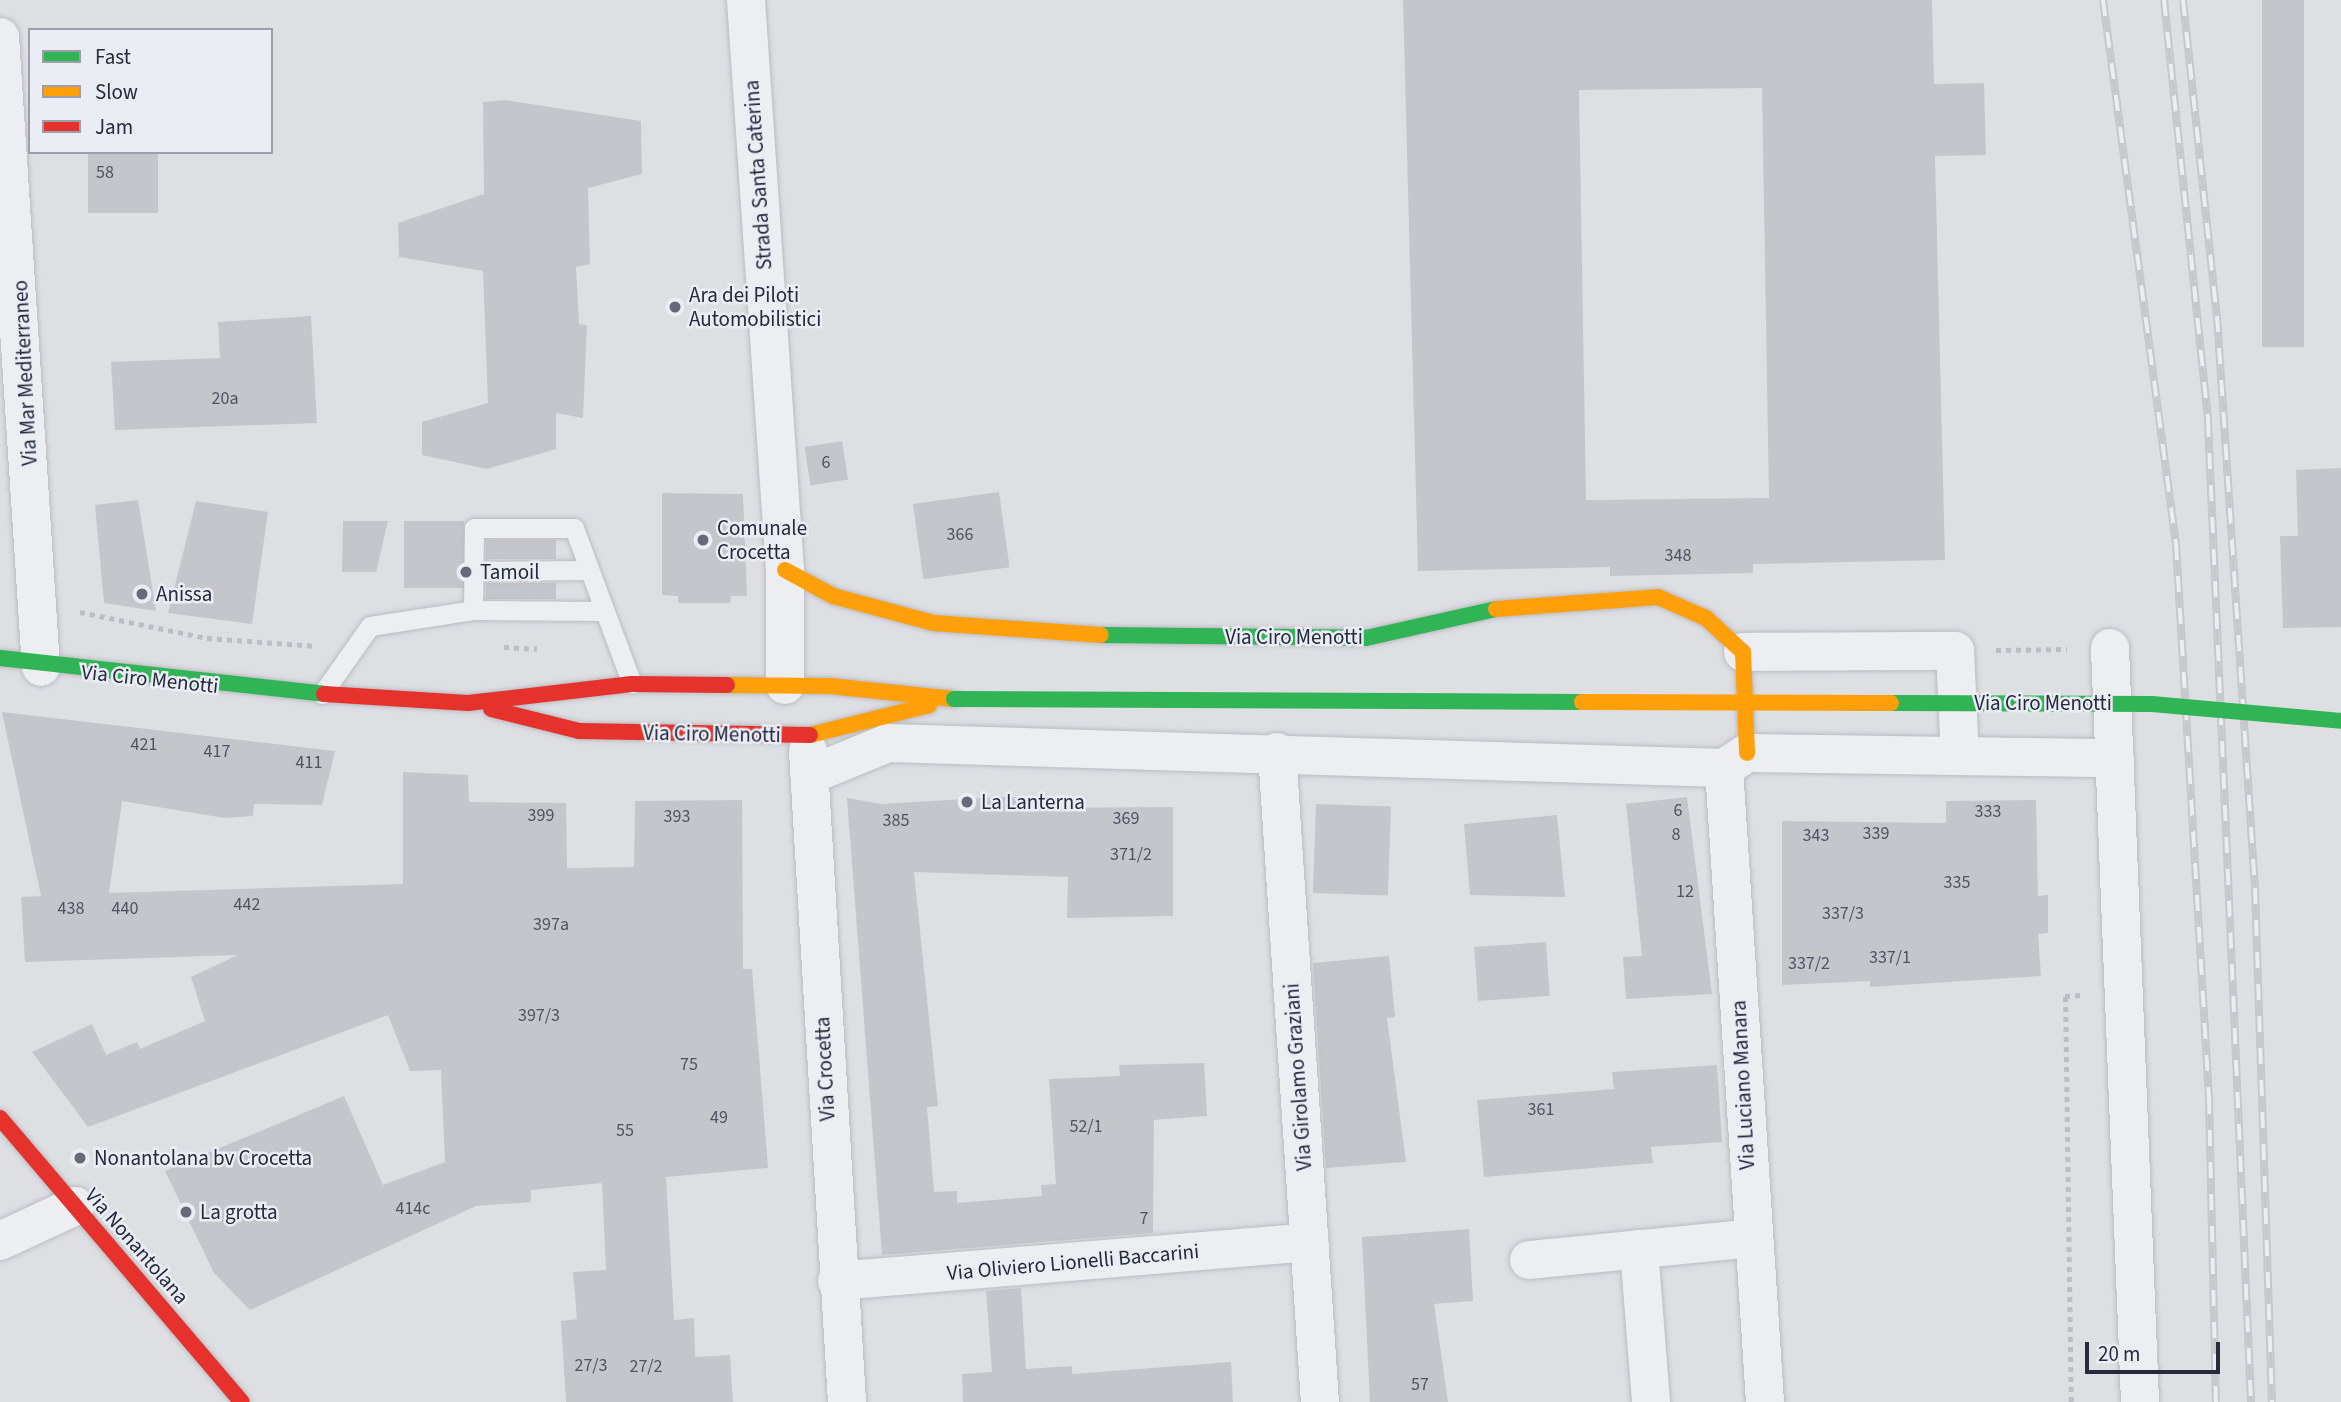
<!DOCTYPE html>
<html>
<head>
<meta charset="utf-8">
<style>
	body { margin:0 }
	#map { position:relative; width:2341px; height:1402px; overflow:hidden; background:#dedfe3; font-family:"Source Sans 3",sans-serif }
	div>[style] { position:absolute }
	.building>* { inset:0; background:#c5c6cc; transform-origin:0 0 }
	.path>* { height:4.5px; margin-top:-2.25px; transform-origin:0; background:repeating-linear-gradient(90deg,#bdbec4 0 5px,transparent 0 10px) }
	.roads { filter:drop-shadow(0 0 2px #bbbcc1) drop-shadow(0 0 2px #bbbcc1) }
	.lane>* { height:19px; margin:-9.5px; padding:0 9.5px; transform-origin:9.5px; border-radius:9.5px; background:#edeef1 }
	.street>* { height:38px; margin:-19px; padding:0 19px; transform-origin:19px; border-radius:19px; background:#edeef1 }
	.fast>* { height:16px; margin:-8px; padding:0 8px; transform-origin:8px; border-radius:8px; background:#30b455 }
	.slow>* { height:16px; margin:-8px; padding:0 8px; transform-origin:8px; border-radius:8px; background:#ff9f0a }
	.jam>* { height:16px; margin:-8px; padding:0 8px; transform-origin:8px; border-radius:8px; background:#e5322d }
	.rail>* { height:8px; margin-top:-4px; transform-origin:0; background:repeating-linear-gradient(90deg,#ebedf4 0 16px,#c7c8cc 0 32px); box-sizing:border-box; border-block:2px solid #c7c8cc }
	.fast-bridge>* { height:16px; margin:-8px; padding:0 8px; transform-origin:8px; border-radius:8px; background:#30b455 }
	.slow-bridge>* { height:16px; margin:-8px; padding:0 8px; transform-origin:8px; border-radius:8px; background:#ff9f0a }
	.dots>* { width:19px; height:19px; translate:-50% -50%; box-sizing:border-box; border:4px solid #ebedf4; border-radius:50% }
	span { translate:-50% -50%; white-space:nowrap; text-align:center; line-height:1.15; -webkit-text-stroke:5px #ebedf4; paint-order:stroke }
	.number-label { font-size:18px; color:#4f5362 }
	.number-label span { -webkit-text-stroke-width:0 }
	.street-label { font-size:21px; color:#252a3d }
	.poi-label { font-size:21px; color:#252a3d }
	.left { translate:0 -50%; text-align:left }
	.legend { position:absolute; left:28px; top:28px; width:245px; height:126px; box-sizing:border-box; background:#ebedf4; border:2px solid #9c9fab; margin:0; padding:9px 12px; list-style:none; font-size:21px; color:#252a3d }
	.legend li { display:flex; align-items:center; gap:14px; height:35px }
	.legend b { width:35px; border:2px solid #9c9fab }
	.scale { position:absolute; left:2085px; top:1342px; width:135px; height:32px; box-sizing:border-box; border:4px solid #252a3d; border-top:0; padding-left:9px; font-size:21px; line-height:24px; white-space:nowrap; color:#252a3d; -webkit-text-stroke:5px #ebedf4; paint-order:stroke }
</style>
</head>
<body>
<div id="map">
	<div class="building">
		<div style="clip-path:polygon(evenodd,1403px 0,1932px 0,1934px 84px,1984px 83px,1986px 155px,1935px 156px,1945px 560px,1753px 564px,1753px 573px,1610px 576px,1610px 567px,1418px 571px,1403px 0,1762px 88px,1769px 498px,1586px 500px,1579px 90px,1762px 88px)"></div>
		<div style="left:2262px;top:0;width:42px;height:347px"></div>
		<div style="clip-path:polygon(505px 100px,641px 121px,642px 174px,588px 188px,590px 264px,576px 267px,579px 324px,587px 325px,583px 418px,556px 413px,556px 449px,487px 469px,422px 455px,422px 422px,488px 403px,483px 271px,399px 257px,398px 223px,484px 194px,483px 102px)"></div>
		<div style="left:88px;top:152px;width:70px;height:61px"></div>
		<div style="clip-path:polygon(311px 316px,317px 423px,115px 430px,111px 362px,220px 358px,218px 322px)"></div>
		<div style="left:842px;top:441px;width:39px;height:38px;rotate:81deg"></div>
		<div style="clip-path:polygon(2341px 468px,2341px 627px,2283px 628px,2280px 536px,2298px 536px,2296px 470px)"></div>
		<div style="left:999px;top:492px;width:76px;height:87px;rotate:82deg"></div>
		<div style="clip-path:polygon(662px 493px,743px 494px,747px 596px,731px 596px,730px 603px,678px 603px,678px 596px,662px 595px)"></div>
		<div style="clip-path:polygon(138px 500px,156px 611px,104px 603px,95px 505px)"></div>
		<div style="clip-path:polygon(196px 501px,268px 512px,252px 624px,168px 613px)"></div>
		<div style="clip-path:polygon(343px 521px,388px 521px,376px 572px,342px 572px)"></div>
		<div style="left:404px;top:521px;width:60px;height:67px"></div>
		<div style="left:486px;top:540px;width:70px;height:19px"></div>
		<div style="left:486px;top:583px;width:70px;height:16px"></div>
		<div style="clip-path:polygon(2px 712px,335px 751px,322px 805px,254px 804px,253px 816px,225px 818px,122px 801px,109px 893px,403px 884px,403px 772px,468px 775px,469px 802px,566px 803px,567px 868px,634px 867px,635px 801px,742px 800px,743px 969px,752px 969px,768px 1168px,666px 1177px,674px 1320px,694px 1318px,695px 1357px,730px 1355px,733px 1402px,566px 1402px,561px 1321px,577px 1319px,573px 1272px,606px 1270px,602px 1183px,531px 1190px,531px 1202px,476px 1206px,250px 1310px,214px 1273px,165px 1171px,344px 1096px,383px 1185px,445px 1162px,441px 1070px,410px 1071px,388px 1015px,88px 1127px,32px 1052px,92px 1024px,106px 1055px,137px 1042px,140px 1049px,205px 1021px,191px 977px,238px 955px,25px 962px,21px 897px,41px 896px)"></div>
		<div style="clip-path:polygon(1000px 797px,1038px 797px,1038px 808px,1173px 807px,1173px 916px,1067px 918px,1068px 877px,914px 872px,938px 1106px,927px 1107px,934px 1192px,957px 1191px,957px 1203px,1042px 1196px,1041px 1185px,1056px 1184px,1049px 1079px,1120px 1076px,1119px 1065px,1204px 1063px,1207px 1116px,1154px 1120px,1153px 1233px,882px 1255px,847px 798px,881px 804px)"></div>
		<div style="clip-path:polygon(1687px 797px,1712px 994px,1626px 999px,1623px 957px,1642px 956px,1626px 804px)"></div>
		<div style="clip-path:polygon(2036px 800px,2038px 896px,2048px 895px,2048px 933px,2038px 934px,2041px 976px,1870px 987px,1870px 981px,1782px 985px,1782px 821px,1946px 823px,1946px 801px)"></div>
		<div style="left:1316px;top:804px;width:75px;height:89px;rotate:2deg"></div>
		<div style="clip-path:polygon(1557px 815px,1565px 897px,1470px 895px,1464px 824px)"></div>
		<div style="left:1546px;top:942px;width:54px;height:72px;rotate:86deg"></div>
		<div style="clip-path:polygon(1389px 956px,1395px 1017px,1387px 1018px,1406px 1162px,1326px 1168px,1313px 963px)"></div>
		<div style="clip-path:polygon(1717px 1065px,1722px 1142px,1651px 1147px,1653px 1163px,1484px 1177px,1477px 1100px,1614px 1089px,1612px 1072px)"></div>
		<div style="clip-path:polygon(1469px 1229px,1473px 1301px,1434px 1304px,1448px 1402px,1370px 1402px,1362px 1237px)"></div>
		<div style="clip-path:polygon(1021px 1288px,1026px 1369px,1072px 1366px,1072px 1374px,1231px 1362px,1233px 1402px,963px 1402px,962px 1374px,992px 1372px,986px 1291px)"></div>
	</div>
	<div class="path">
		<div style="left:80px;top:612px;width:130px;rotate:11.6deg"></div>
		<div style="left:207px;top:638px;width:110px;rotate:4.2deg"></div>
		<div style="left:504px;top:647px;width:33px;rotate:3deg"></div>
		<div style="left:1996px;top:650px;width:71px;rotate:-0.8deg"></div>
		<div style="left:2071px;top:1402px;width:406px;rotate:-90.8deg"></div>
		<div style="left:2065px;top:996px;width:17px;rotate:-3deg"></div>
	</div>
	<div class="roads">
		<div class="lane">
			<div style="left:473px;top:571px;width:116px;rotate:-0.5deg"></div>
			<div style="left:473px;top:610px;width:131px;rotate:0.4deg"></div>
			<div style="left:322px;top:694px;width:83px;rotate:-54.8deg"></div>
			<div style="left:370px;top:626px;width:104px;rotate:-8.8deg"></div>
			<div style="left:473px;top:610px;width:82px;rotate:-89.3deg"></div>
			<div style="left:474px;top:528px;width:100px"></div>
			<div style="left:574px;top:528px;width:166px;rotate:69.6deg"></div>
		</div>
		<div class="street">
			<div style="left:746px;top:0;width:571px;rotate:86.09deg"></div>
			<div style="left:785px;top:570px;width:115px;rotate:90deg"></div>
			<div style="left:0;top:37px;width:631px;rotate:86.28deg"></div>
			<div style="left:2110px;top:648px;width:755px;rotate:87.72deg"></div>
			<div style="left:1743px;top:652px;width:212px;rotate:-0.3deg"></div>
			<div style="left:1955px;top:651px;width:105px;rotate:87.3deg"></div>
			<div style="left:808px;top:751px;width:652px;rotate:86.57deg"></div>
			<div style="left:1277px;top:752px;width:651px;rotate:86.22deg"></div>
			<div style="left:1724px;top:768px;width:635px;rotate:86.3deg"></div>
			<div style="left:810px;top:775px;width:84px;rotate:-22.3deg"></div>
			<div style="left:888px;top:743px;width:836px;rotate:1.71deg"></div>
			<div style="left:1724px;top:768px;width:27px;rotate:-33deg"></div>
			<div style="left:1747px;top:753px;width:368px;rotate:0.8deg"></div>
			<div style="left:0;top:1241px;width:83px;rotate:-25deg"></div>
			<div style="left:1639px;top:1249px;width:153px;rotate:85.5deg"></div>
			<div style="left:1529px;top:1260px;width:224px;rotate:-5.6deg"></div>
			<div style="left:837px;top:1281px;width:474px;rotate:-4.7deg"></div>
		</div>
		<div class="fast">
			<div style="left:1101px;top:635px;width:265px;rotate:0.6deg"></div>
			<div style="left:1366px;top:638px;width:133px;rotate:-12.6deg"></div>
			<div style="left:0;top:658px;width:326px;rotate:6.3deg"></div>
		</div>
		<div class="slow">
			<div style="left:785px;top:570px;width:55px;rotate:28.4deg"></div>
			<div style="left:833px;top:596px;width:105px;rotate:15deg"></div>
			<div style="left:934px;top:623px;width:167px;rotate:4.1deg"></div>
			<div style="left:1496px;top:609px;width:162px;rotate:-4.2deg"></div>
			<div style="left:1658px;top:597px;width:52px;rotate:23.6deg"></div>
			<div style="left:1706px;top:618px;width:50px;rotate:42.6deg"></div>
			<div style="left:1743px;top:652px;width:101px;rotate:87.7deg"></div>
			<div style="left:727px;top:685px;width:103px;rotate:0.6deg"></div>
			<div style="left:830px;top:686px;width:125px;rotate:6deg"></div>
			<div style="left:810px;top:735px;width:123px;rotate:-14.1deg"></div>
		</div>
		<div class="jam">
			<div style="left:324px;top:694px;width:144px;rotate:3.6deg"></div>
			<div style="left:468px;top:703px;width:165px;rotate:-6.6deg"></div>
			<div style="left:632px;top:684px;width:95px;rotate:0.6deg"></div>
			<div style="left:491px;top:709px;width:91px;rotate:14deg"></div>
			<div style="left:579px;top:731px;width:231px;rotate:1deg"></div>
			<div style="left:0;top:1118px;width:373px;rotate:49.6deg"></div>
		</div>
	</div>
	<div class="rail">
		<div style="left:2103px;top:0;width:549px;rotate:82.36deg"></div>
		<div style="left:2176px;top:544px;width:555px;rotate:86.59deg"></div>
		<div style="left:2209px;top:1098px;width:304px;rotate:88.7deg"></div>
		<div style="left:2164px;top:0;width:423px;rotate:84deg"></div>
		<div style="left:2208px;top:421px;width:982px;rotate:87.49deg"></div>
		<div style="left:2183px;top:0;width:318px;rotate:83.9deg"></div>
		<div style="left:2217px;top:316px;width:573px;rotate:86.2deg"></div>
		<div style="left:2255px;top:888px;width:514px;rotate:88.11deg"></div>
	</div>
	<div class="fast-bridge">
		<div style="left:954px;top:699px;width:628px;rotate:0.27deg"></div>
		<div style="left:1891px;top:703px;width:261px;rotate:0.2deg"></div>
		<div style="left:2152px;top:704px;width:190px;rotate:5.1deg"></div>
	</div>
	<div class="slow-bridge">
		<div style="left:1582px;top:702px;width:309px;rotate:0.2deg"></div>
	</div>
	<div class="dots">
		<div style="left:675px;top:307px;background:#666977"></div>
		<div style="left:703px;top:540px;background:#666977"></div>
		<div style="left:466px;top:572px;background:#666977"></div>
		<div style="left:142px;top:594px;background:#666977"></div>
		<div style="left:967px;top:802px;background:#666977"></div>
		<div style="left:80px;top:1158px;background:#666977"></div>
		<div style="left:186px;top:1212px;background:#666977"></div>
	</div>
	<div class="number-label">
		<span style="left:105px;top:173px">58</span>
		<span style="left:225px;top:399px">20a</span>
		<span style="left:826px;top:463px">6</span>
		<span style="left:960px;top:535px">366</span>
		<span style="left:1678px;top:556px">348</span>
		<span style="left:144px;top:745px">421</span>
		<span style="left:217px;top:752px">417</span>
		<span style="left:309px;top:763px">411</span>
		<span style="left:1678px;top:811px">6</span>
		<span style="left:1988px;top:812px">333</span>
		<span style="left:541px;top:816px">399</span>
		<span style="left:677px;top:817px">393</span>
		<span style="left:1126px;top:819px">369</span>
		<span style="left:896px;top:821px">385</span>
		<span style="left:1876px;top:834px">339</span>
		<span style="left:1676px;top:835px">8</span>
		<span style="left:1816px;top:836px">343</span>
		<span style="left:1131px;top:855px">371/2</span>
		<span style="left:1957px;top:883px">335</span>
		<span style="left:1685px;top:892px">12</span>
		<span style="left:247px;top:905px">442</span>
		<span style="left:71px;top:909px">438</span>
		<span style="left:125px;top:909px">440</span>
		<span style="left:1843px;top:914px">337/3</span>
		<span style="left:551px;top:925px">397a</span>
		<span style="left:1890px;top:958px">337/1</span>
		<span style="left:1809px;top:964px">337/2</span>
		<span style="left:539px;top:1016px">397/3</span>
		<span style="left:689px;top:1065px">75</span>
		<span style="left:1541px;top:1110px">361</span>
		<span style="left:719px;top:1118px">49</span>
		<span style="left:1086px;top:1127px">52/1</span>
		<span style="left:625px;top:1131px">55</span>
		<span style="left:413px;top:1209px">414c</span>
		<span style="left:1144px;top:1219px">7</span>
		<span style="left:591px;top:1366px">27/3</span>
		<span style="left:646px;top:1367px">27/2</span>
		<span style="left:1420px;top:1385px">57</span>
	</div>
	<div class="street-label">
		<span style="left:758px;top:175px;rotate:-94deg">Strada Santa Caterina</span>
		<span style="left:25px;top:373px;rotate:-93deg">Via Mar Mediterraneo</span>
		<span style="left:1294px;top:637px">Via Ciro Menotti</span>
		<span style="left:150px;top:679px;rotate:6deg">Via Ciro Menotti</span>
		<span style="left:2043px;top:703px">Via Ciro Menotti</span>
		<span style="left:712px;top:734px;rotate:1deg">Via Ciro Menotti</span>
		<span style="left:825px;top:1069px;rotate:-93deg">Via Crocetta</span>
		<span style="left:1298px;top:1077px;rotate:-94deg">Via Girolamo Graziani</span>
		<span style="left:1743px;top:1085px;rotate:-93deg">Via Luciano Manara</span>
		<span style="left:137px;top:1246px;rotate:49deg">Via Nonantolana</span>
		<span style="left:1073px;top:1262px;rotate:-5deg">Via Oliviero Lionelli Baccarini</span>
	</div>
	<div class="poi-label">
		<span class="left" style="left:689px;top:307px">Ara dei Piloti<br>Automobilistici</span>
		<span class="left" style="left:717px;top:540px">Comunale<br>Crocetta</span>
		<span class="left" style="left:480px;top:572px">Tamoil</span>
		<span class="left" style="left:156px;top:594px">Anissa</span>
		<span class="left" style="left:981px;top:802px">La Lanterna</span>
		<span class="left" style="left:94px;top:1158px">Nonantolana bv Crocetta</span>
		<span class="left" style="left:200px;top:1212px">La grotta</span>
	</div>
	<ul class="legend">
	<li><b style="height:9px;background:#30b455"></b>Fast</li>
	<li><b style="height:9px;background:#ff9f0a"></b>Slow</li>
	<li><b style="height:9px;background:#e5322d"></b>Jam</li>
	</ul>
	<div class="scale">20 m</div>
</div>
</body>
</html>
